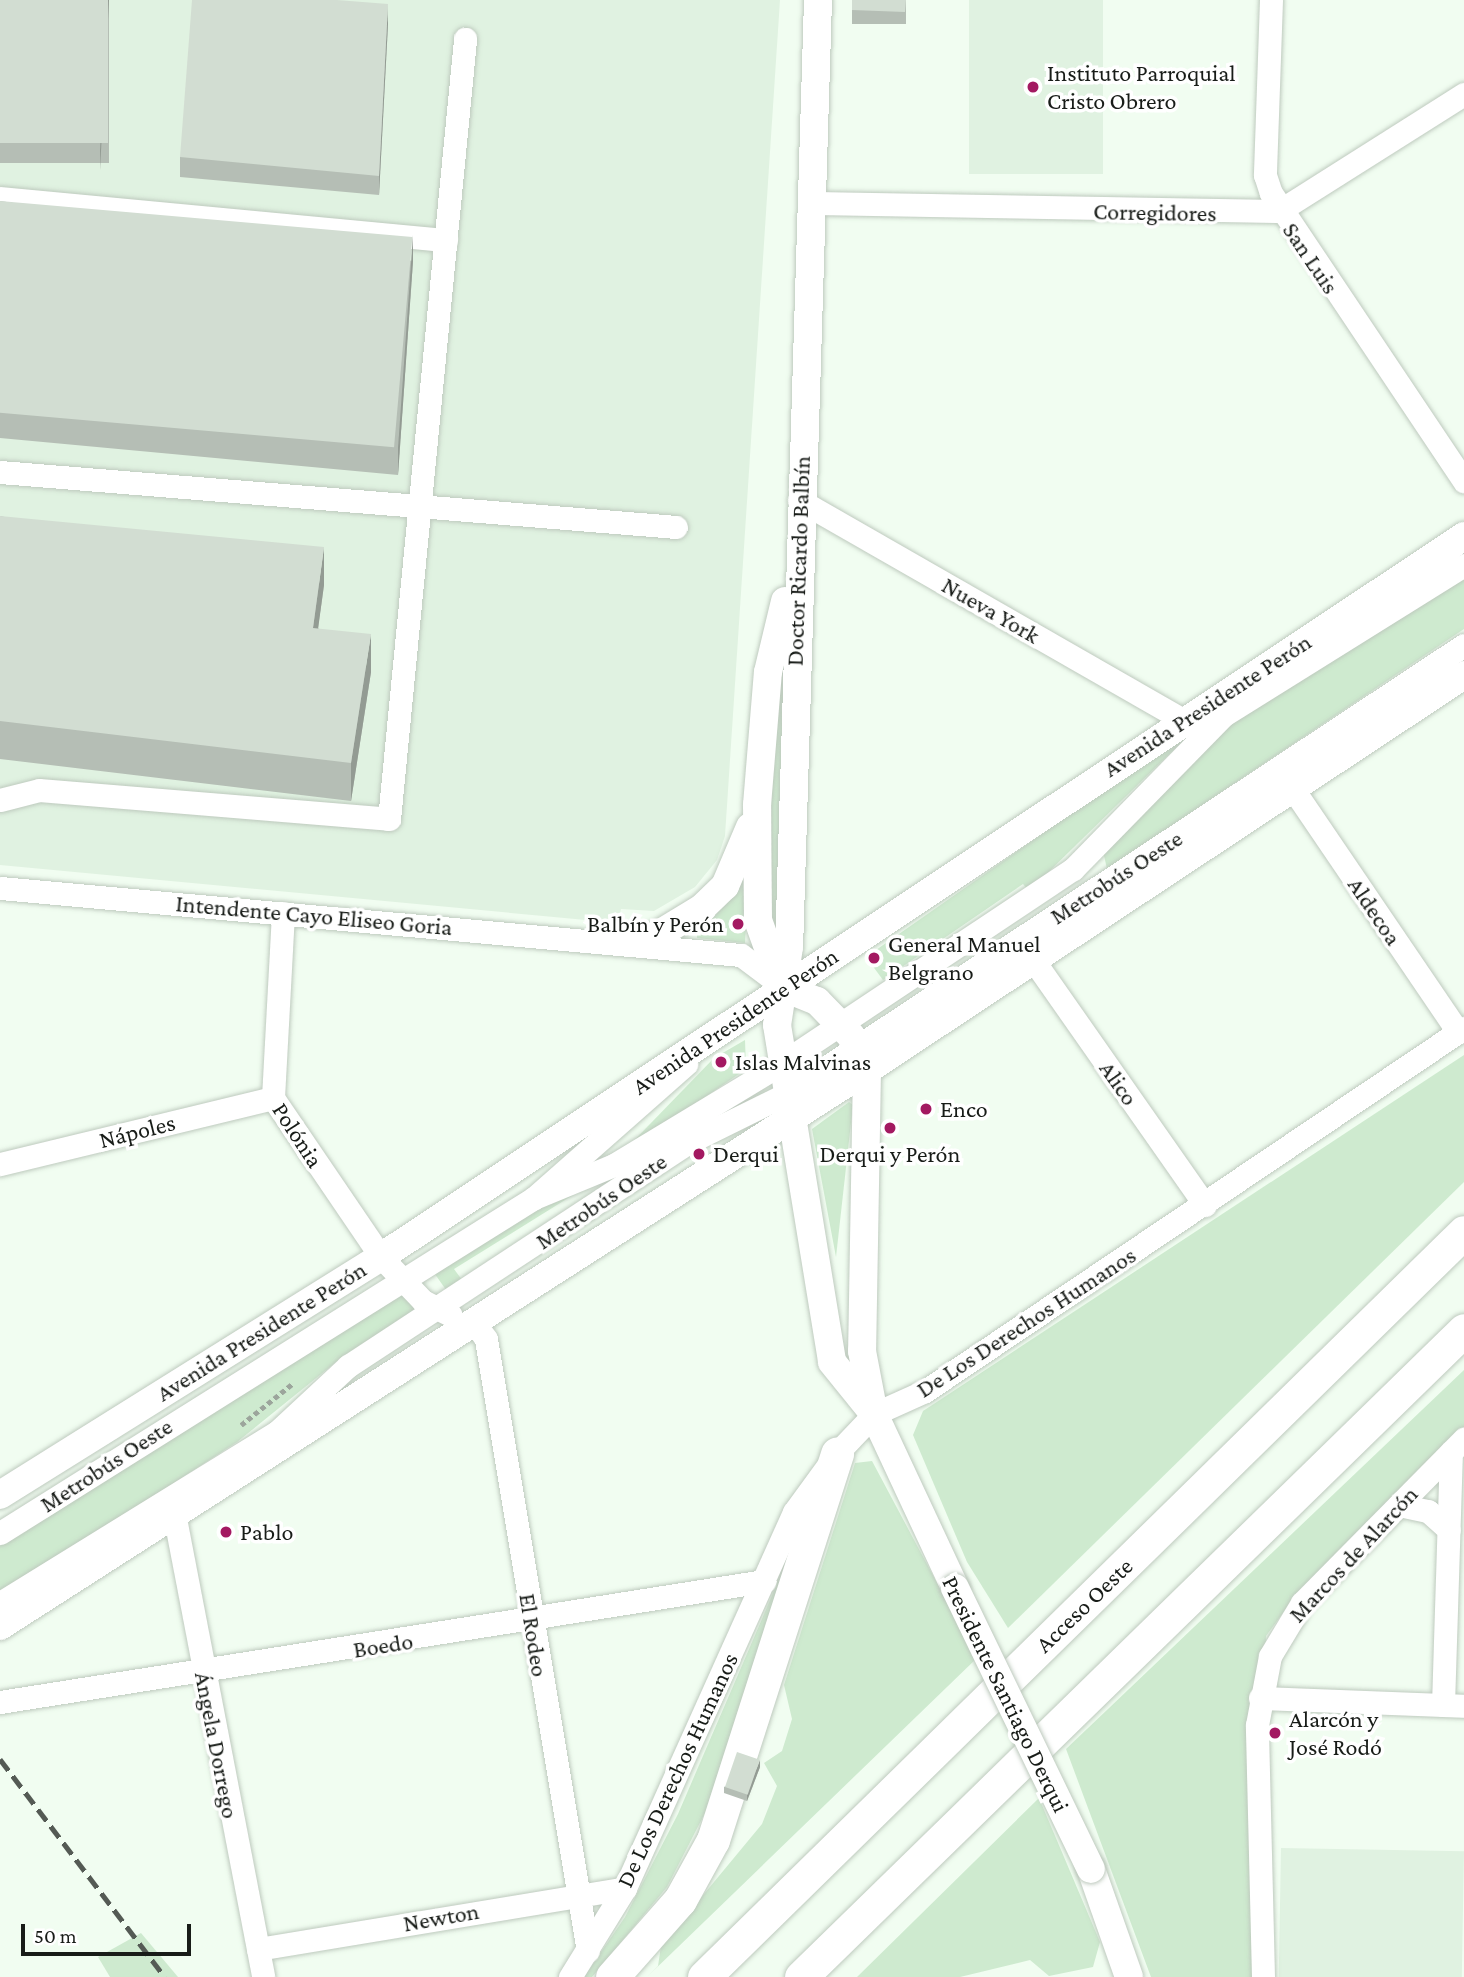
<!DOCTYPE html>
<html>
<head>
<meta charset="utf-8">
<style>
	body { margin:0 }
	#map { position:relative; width:1464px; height:1977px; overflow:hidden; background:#f1fdf1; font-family:"Crimson Pro",serif }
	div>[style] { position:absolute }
	.built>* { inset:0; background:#e0f2e1; transform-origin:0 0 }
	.green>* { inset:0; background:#ceeacf }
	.path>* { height:4.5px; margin-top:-2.25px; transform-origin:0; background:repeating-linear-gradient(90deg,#9ca59c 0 5px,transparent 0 8.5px) }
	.roads { filter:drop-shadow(0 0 2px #becabe) drop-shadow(0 0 2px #becabe) }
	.minor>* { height:23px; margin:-11.5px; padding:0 11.5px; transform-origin:11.5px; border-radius:11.5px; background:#fff }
	.major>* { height:28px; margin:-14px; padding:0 14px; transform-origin:14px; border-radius:14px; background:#fff }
	.highway>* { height:33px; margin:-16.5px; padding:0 16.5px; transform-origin:16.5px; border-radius:16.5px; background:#fff }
	.rail>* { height:5px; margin-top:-2.5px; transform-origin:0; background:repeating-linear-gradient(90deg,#545a54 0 14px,transparent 0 21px) }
	.bridges { filter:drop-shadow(0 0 2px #becabe) drop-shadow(0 0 2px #becabe) }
	.major-bridge>* { height:28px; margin:-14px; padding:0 14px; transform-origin:14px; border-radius:14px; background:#fff }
	.wall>* { inset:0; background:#b5beb5; transform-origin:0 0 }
	.shaded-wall>* { inset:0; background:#939b93 }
	.building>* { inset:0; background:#d2ddd2; transform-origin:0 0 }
	.dots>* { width:19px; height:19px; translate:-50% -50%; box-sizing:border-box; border:4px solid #fff; border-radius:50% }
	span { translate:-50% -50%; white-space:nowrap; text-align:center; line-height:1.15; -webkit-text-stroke:7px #fff; paint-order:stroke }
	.poi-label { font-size:24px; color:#181c18 }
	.left { translate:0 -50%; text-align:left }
	.right { translate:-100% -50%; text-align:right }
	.street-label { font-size:24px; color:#181c18 }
	.scale { position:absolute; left:21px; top:1924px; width:170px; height:32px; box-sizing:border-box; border:4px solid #181c18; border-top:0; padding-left:9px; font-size:21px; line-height:24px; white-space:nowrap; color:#181c18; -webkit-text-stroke:5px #fff; paint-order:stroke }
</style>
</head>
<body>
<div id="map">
	<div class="built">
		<div style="clip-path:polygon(0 0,780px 0,725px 836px,717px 860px,695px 887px,654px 911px,621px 909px,618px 923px,0 865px)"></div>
		<div style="left:969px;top:0;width:134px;height:174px"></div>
		<div style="left:1281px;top:1848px;width:183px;height:129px;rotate:1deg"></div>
	</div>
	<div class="green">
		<div style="clip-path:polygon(1464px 571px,1464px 629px,1107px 869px,1103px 851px,1232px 721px)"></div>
		<div style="clip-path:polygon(791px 619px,782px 947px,770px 922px,774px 677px)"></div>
		<div style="clip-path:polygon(1202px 722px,1029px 891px,1023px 884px,883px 980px,866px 957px)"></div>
		<div style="clip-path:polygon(749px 870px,745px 943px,697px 938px,697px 928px)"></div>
		<div style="clip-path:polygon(745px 1040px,746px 1069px,618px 1157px,714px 1058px)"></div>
		<div style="clip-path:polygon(1464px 1055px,1464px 1182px,1008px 1628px,967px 1562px,913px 1435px,923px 1411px)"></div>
		<div style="clip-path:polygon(849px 1102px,853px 1105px,836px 1257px,812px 1129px)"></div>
		<div style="clip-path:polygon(573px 1195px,454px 1269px,465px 1284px,449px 1294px,432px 1270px,541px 1205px)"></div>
		<div style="clip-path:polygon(400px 1288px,418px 1313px,336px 1362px,237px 1442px,0 1596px,0 1546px)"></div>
		<div style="clip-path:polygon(1464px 1370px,1464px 1427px,1299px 1591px,1266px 1636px,1253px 1977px,1151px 1977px,1066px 1749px)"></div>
		<div style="clip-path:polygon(872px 1461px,977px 1658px,647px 1977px,658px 1966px,661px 1946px,762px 1824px,777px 1786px,764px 1763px,782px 1751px,792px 1719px,784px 1685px,855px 1463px)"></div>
		<div style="clip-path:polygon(786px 1563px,705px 1813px,667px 1887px,592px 1977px,584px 1977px,625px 1917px,678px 1814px)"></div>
		<div style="clip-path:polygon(1039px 1798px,1100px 1942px,1093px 1967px,1049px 1976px,1030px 1960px,960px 1977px,857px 1977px)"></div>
		<div style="clip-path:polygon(141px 1933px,178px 1977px,110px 1977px,98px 1957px)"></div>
	</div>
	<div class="path">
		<div style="left:241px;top:1425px;width:65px;rotate:-38.8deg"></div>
	</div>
	<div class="roads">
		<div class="minor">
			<div style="left:1271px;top:0;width:175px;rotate:92deg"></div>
			<div style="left:1265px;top:175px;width:19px;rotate:72deg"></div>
			<div style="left:1271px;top:193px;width:347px;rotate:56.2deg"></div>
			<div style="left:0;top:198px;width:448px;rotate:5.4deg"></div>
			<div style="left:812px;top:203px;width:467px;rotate:1deg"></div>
			<div style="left:1279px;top:211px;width:219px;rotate:-32.3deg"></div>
			<div style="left:0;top:472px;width:678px;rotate:4.65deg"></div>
			<div style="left:799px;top:500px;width:443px;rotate:29.8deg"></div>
			<div style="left:1293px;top:789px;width:294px;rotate:55.8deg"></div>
			<div style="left:0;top:800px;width:40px;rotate:-14.4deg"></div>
			<div style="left:39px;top:790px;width:351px;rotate:4.7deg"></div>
			<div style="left:389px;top:819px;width:784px;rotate:-84.43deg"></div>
			<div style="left:0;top:888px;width:744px;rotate:5.17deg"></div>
			<div style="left:741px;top:955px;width:50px;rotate:36.9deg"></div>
			<div style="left:283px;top:913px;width:185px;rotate:93.1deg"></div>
			<div style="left:273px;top:1098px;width:192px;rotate:55.8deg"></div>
			<div style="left:381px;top:1257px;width:61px;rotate:46.3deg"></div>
			<div style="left:423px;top:1301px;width:31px;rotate:27deg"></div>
			<div style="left:1034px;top:961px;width:298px;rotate:55deg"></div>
			<div style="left:0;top:1164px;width:281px;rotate:-13.6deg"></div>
			<div style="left:534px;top:1198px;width:87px;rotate:-22.4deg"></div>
			<div style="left:614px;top:1165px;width:193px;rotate:-31.2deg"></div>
			<div style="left:779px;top:1065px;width:353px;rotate:-33.7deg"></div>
			<div style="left:1073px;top:869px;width:216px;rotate:-45.6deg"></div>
			<div style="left:1224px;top:715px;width:283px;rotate:-32deg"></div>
			<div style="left:474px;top:1322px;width:21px;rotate:55deg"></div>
			<div style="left:486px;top:1339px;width:620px;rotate:80.54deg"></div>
			<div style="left:278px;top:1431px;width:96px;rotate:-42.9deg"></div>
			<div style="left:348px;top:1366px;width:408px;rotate:-33.3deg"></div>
			<div style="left:689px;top:1142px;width:106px;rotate:-26.3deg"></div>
			<div style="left:784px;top:1095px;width:815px;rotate:-33.5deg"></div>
			<div style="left:1399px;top:1505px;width:30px;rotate:12deg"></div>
			<div style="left:1428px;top:1511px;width:28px;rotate:42deg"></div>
			<div style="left:174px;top:1513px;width:472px;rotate:79.1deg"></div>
			<div style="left:0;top:1533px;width:630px;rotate:-32.1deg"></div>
			<div style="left:534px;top:1198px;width:203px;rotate:-41.4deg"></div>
			<div style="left:0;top:1603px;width:342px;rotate:-31.7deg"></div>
			<div style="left:1260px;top:1698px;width:204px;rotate:2.2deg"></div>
			<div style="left:0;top:1702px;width:774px;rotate:-9deg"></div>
			<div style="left:1443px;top:1705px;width:253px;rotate:-88.2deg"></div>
			<div style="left:258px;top:1949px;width:372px;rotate:-9.4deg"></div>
			<div style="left:570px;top:1977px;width:105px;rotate:-58.3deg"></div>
			<div style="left:625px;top:1888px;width:412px;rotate:-65.8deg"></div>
			<div style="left:794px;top:1512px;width:73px;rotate:-53.9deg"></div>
			<div style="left:837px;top:1453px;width:54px;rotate:-46.5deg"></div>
			<div style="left:874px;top:1414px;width:56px;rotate:-24.3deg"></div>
			<div style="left:925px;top:1391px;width:650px;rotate:-33.96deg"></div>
			<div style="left:1263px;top:1977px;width:252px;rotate:-91.4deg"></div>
			<div style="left:1257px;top:1725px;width:70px;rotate:-79.3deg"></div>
			<div style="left:1270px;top:1656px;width:62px;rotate:-58.9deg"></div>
			<div style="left:1302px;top:1603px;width:231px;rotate:-45.4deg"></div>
		</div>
		<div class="major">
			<div style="left:818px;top:0;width:947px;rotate:91.75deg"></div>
			<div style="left:789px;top:947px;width:79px;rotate:98.7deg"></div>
			<div style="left:777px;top:1025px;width:341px;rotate:80.7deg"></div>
			<div style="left:832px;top:1362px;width:67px;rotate:51.1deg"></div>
			<div style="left:629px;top:941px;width:27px;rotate:-10deg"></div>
			<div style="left:656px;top:936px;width:54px;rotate:-31.3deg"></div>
			<div style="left:702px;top:908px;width:32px;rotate:-44deg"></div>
			<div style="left:725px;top:886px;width:64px;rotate:-67deg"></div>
			<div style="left:782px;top:987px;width:38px;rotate:22deg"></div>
			<div style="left:817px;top:1001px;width:49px;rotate:45.8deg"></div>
			<div style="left:851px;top:1036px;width:38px;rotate:65deg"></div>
			<div style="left:867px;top:1070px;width:281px;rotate:91deg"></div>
			<div style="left:862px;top:1351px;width:64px;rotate:79.2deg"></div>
			<div style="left:874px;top:1414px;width:192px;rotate:65deg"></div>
			<div style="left:782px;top:987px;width:71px;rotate:-109.7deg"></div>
			<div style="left:758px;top:920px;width:115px;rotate:-90.5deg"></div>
			<div style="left:757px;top:805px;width:133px;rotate:-85.3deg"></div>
			<div style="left:768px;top:672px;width:73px;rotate:-76.5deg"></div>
			<div style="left:0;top:1495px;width:449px;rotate:-32deg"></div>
			<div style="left:381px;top:1257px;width:1301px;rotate:-33.65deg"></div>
			<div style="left:0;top:1626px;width:1030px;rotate:-32.67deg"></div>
			<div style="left:867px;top:1070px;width:716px;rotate:-33.49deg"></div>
			<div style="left:1091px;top:1869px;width:114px;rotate:70.6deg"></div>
		</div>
		<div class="highway">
			<div style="left:612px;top:1977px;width:103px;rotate:-48.6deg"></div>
			<div style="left:680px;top:1900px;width:68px;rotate:-61.2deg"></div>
			<div style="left:713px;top:1840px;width:406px;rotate:-72.2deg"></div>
			<div style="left:704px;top:1977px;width:1064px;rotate:-44.43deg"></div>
			<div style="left:801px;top:1977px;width:926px;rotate:-44.3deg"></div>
		</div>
	</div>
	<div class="rail">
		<div style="left:0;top:1759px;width:273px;rotate:52.9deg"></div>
	</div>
	<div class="bridges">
		<div class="major-bridge">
			<div style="left:955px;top:1588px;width:312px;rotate:64.2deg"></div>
		</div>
	</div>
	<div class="wall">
		<div style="left:0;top:0;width:109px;height:163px"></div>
		<div style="left:852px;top:0;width:54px;height:24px"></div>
		<div style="clip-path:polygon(388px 24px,379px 195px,180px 177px,180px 157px)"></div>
		<div style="clip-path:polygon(0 201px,413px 261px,398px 475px,0 438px)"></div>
		<div style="clip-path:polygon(0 516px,324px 585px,318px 628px,371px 672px,351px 801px,0 759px)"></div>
		<div style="clip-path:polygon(760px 1767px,747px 1801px,724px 1793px,724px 1787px)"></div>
	</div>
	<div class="shaded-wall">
		<div style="clip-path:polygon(108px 0,109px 0,100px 170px,100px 150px)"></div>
		<div style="clip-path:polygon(388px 4px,388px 24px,379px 195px,379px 176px)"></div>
		<div style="clip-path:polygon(413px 235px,413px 261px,398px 475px,398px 448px)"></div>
		<div style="clip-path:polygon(324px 547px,324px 585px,313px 666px,313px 628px)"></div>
		<div style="clip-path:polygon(371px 634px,371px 672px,351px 801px,351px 763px)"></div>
		<div style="clip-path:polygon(760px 1760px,760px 1767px,747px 1801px,747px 1794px)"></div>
	</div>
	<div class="building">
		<div style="left:0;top:0;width:108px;height:143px"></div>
		<div style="clip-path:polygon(192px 0,337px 0,388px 4px,379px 176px,180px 157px)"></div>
		<div style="clip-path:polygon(852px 0,906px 0,905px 12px,852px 10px)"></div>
		<div style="left:0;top:201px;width:414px;height:211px;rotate:5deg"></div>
		<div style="clip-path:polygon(0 516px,324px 547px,313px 628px,371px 634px,351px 763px,0 721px)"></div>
		<div style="left:737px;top:1752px;width:24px;height:37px;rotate:19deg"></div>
	</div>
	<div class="dots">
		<div style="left:1033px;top:87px;background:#a31961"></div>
		<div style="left:738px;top:924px;background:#a31961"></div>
		<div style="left:874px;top:958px;background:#a31961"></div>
		<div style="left:721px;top:1062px;background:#a31961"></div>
		<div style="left:926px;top:1109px;background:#a31961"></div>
		<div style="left:890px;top:1128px;background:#a31961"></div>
		<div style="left:699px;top:1154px;background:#a31961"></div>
		<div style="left:226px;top:1532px;background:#a31961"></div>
		<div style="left:1275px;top:1733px;background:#a31961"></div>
	</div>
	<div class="poi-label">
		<span class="left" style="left:1047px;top:87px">Instituto Parroquial<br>Cristo Obrero</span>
		<span class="right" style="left:724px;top:924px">Balbín y Perón</span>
		<span class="left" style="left:888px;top:958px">General Manuel<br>Belgrano</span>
		<span class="left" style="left:735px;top:1062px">Islas Malvinas</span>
		<span class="left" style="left:940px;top:1109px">Enco</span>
		<span class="left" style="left:713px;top:1154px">Derqui</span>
		<span style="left:890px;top:1154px">Derqui y Perón</span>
		<span class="left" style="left:240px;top:1532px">Pablo</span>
		<span class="left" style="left:1289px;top:1733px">Alarcón y<br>José Rodó</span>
	</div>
	<div class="street-label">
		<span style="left:1155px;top:212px;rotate:1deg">Corregidores</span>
		<span style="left:1311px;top:258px;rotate:56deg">San Luis</span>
		<span style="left:798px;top:561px;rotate:-88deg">Doctor Ricardo Balbín</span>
		<span style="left:991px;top:610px;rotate:30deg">Nueva York</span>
		<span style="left:1207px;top:705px;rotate:-33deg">Avenida Presidente Perón</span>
		<span style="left:1116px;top:877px;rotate:-33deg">Metrobús Oeste</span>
		<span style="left:1375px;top:911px;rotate:56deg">Aldecoa</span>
		<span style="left:314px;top:915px;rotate:5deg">Intendente Cayo Eliseo Goria</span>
		<span style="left:735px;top:1021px;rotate:-34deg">Avenida Presidente Perón</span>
		<span style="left:1119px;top:1083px;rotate:55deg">Alico</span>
		<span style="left:137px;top:1131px;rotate:-14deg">Nápoles</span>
		<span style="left:298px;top:1135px;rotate:57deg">Polónia</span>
		<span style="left:601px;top:1201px;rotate:-34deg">Metrobús Oeste</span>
		<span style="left:1026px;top:1322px;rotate:-33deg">De Los Derechos Humanos</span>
		<span style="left:261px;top:1331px;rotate:-32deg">Avenida Presidente Perón</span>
		<span style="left:106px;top:1465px;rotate:-33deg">Metrobús Oeste</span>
		<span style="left:1353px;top:1554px;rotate:-47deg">Marcos de Alarcón</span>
		<span style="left:1084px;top:1605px;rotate:-44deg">Acceso Oeste</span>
		<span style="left:534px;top:1635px;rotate:81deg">El Rodeo</span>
		<span style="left:383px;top:1645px;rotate:-9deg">Boedo</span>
		<span style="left:1006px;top:1694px;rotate:64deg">Presidente Santiago Derqui</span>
		<span style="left:217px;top:1745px;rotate:79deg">Ángela Dorrego</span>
		<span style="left:677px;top:1770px;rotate:-65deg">De Los Derechos Humanos</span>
		<span style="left:441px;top:1917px;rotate:-10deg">Newton</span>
	</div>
	<div class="scale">50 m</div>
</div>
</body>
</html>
